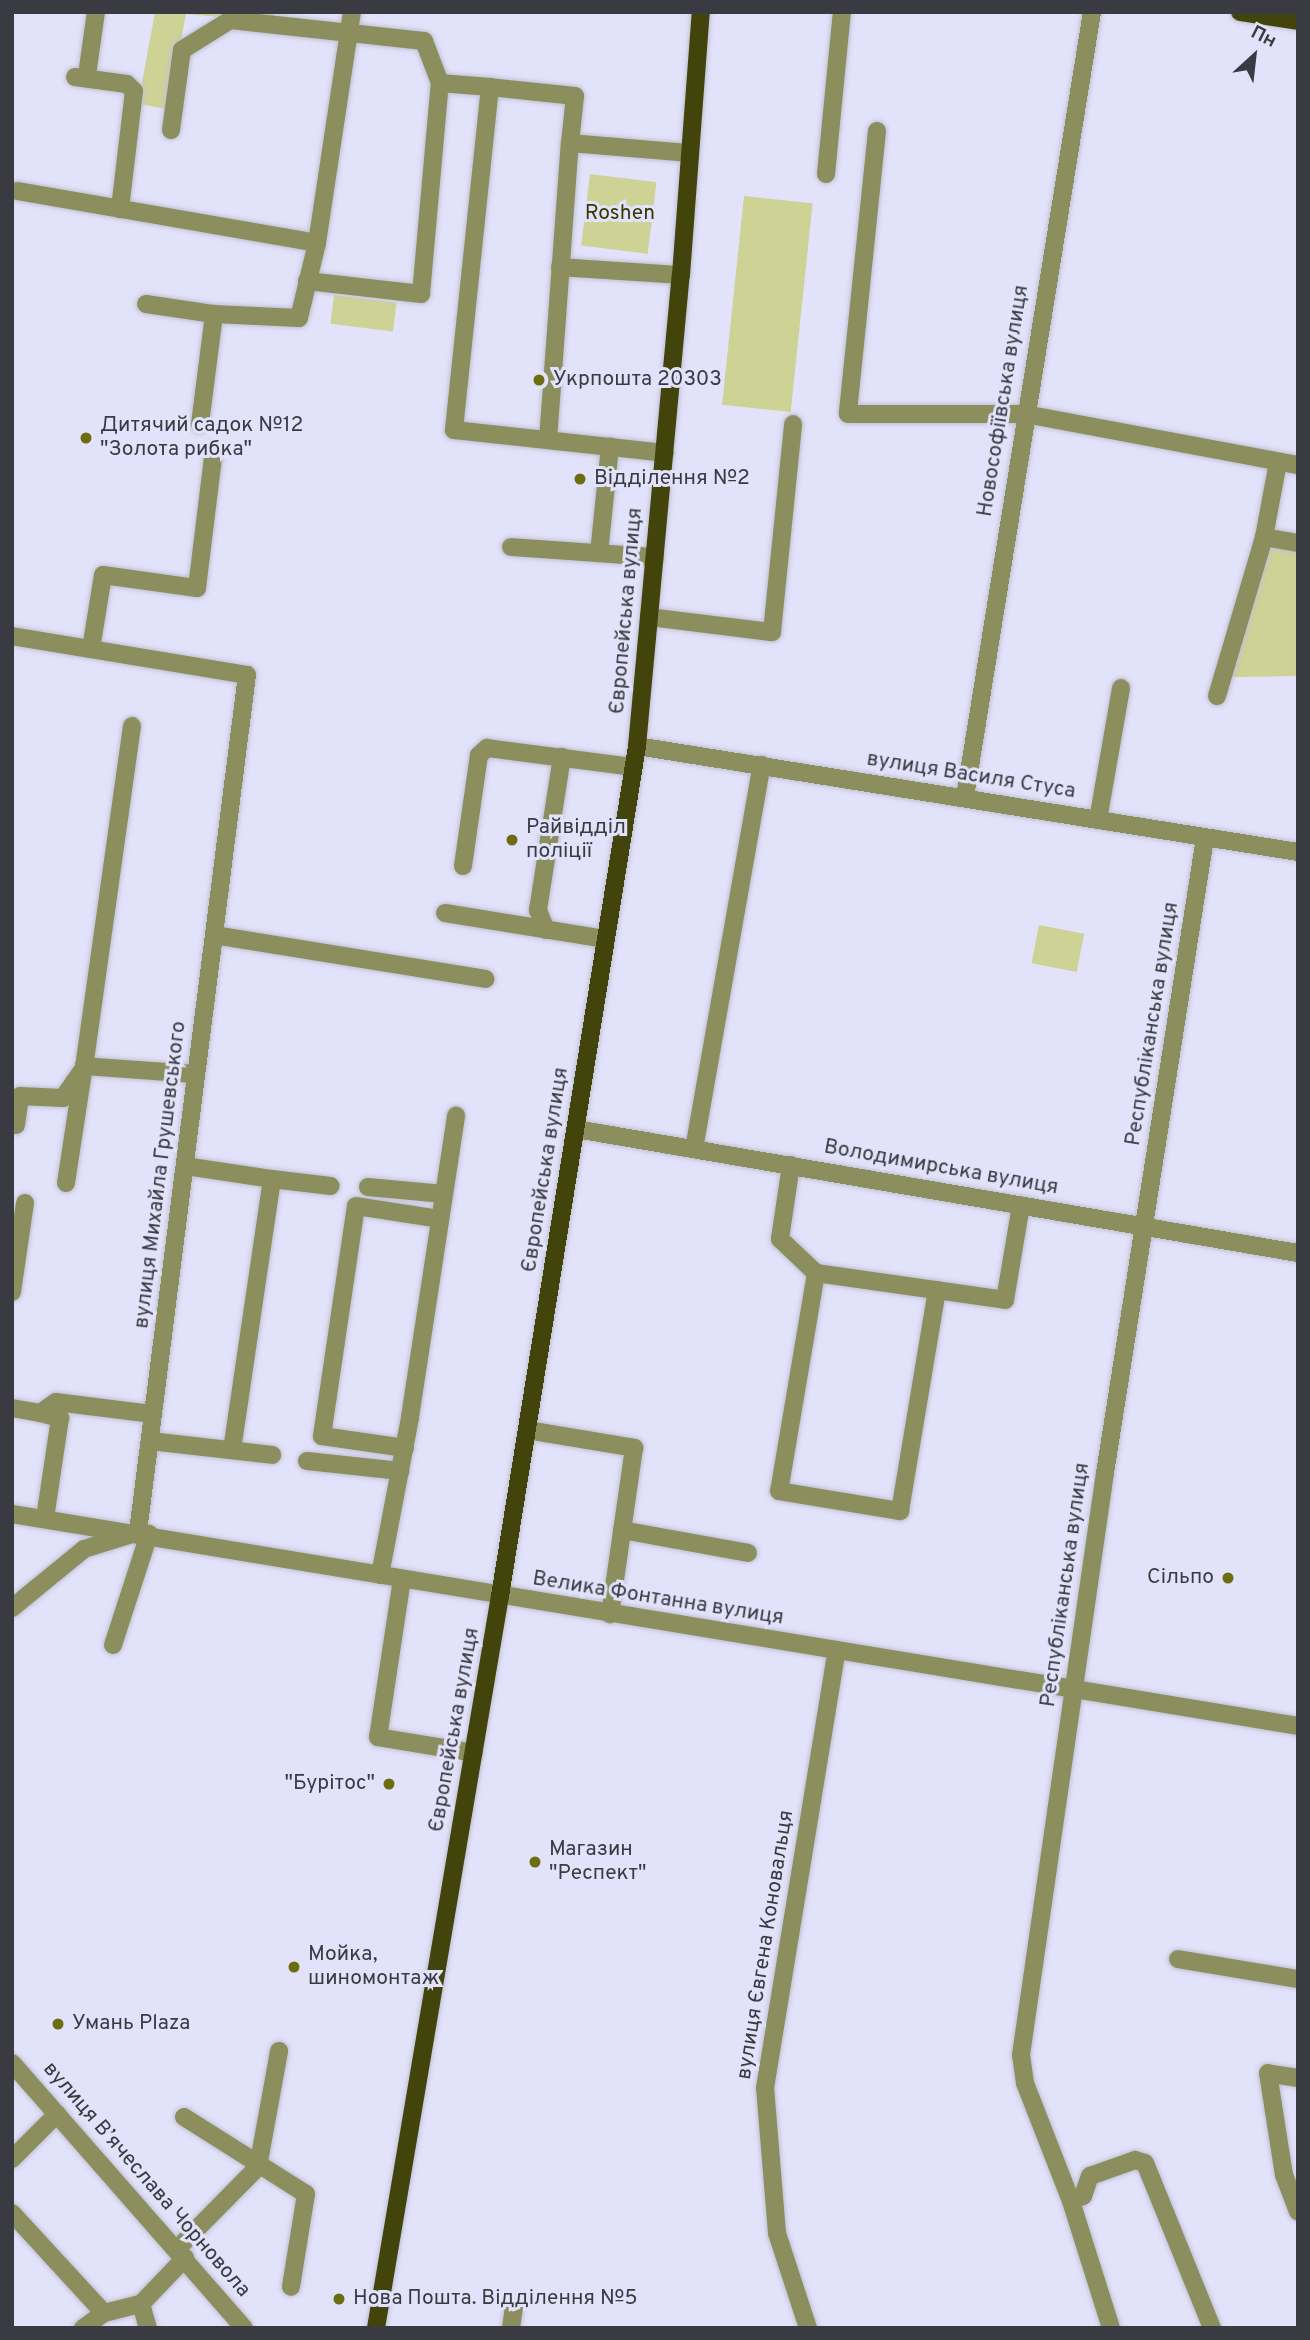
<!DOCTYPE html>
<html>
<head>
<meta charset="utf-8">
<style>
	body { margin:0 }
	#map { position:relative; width:1310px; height:2340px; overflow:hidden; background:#e2e3fa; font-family:Overpass,sans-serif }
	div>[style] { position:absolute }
	.green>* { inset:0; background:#cfd295; transform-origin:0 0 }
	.roads { filter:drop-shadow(0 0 2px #c0c1d5) drop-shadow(0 0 2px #c0c1d5) }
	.minor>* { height:18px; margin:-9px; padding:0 9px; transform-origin:9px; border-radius:9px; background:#8c8e5e }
	.major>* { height:18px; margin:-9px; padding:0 9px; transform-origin:9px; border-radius:9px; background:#43440b }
	.dots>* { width:19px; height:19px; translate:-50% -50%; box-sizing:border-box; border:4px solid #e2e3fa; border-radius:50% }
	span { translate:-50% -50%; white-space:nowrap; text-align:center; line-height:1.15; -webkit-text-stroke:6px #e2e3fa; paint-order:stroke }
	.park-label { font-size:21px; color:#383903 }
	.poi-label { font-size:21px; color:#3a3a43 }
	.left { translate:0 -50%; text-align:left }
	.right { translate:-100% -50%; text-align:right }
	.street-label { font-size:21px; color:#3a3a43 }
	.frame { position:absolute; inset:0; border:14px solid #3a3a43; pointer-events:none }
	.north { position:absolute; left:1219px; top:21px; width:70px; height:70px; -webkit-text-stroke:5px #e2e3fa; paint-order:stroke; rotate:27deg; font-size:19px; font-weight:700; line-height:28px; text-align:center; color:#3a3a43 }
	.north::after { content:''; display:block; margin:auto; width:24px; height:32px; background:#3a3a43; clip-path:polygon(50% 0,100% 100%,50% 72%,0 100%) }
</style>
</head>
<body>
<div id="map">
	<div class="green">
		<div style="clip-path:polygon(155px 12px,185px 14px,275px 12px,274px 22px,186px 14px,168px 109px,138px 104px)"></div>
		<div style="left:590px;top:174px;width:67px;height:72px;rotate:7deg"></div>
		<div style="left:744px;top:196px;width:69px;height:210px;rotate:6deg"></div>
		<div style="left:334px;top:295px;width:63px;height:29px;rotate:7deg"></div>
		<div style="clip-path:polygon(1269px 544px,1298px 550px,1298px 676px,1232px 677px)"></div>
		<div style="left:1039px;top:925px;width:46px;height:39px;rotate:11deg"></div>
	</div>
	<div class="roads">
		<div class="minor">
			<div style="left:88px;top:68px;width:57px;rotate:-81.9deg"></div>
			<div style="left:75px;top:77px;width:52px;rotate:7.7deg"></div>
			<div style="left:127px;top:84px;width:10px;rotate:45deg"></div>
			<div style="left:134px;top:91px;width:119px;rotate:96.8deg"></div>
			<div style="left:171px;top:130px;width:81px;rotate:-82.2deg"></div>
			<div style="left:182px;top:50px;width:57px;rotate:-32deg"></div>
			<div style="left:230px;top:20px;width:195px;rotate:6.2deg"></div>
			<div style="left:424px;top:41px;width:45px;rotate:69.1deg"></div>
			<div style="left:877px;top:131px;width:284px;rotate:95.9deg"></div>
			<div style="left:848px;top:414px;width:177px"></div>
			<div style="left:1025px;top:414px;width:278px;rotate:10.6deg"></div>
			<div style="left:570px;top:143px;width:47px;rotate:-83.9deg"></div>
			<div style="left:575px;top:96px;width:85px;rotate:-174deg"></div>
			<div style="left:490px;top:87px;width:345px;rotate:96deg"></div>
			<div style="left:454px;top:430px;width:212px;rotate:6.2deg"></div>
			<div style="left:826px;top:174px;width:163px;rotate:-84.4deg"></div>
			<div style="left:17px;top:191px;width:304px;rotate:9.8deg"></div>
			<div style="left:560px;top:267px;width:121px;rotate:3.8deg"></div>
			<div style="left:307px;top:281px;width:115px;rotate:6.5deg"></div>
			<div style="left:421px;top:294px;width:212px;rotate:-84.9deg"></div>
			<div style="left:440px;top:83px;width:50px;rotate:4.6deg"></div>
			<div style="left:146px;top:304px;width:69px;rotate:8.4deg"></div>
			<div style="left:214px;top:314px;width:85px;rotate:2.7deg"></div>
			<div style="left:299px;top:318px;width:77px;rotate:-76.5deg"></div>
			<div style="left:317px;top:243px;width:234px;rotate:-81.4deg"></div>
			<div style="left:200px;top:424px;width:111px;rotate:-82.7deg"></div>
			<div style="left:548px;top:440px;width:298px;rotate:-85.8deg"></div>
			<div style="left:570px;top:143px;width:118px;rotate:4.8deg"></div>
			<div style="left:1264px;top:537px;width:35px;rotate:10deg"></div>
			<div style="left:511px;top:547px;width:144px;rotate:4deg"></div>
			<div style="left:599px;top:553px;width:107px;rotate:-84.1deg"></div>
			<div style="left:649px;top:617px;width:124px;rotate:7deg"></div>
			<div style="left:772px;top:632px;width:209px;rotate:-84.2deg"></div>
			<div style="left:12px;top:636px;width:238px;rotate:9.4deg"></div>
			<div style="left:247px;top:675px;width:864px;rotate:97.25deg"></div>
			<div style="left:91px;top:649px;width:75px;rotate:-80.8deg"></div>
			<div style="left:103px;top:575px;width:95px;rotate:7.9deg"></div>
			<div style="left:197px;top:588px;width:139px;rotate:-83deg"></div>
			<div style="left:1217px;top:696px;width:166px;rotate:-73.5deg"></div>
			<div style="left:1264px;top:537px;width:76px;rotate:-79.4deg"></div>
			<div style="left:132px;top:726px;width:343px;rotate:98deg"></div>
			<div style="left:84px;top:1066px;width:112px;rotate:4.1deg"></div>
			<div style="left:637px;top:746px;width:669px;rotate:9.11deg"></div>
			<div style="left:965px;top:797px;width:795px;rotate:-80.81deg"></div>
			<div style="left:1098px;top:820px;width:134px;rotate:-80.1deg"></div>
			<div style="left:463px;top:866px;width:112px;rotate:-81.8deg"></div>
			<div style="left:479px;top:755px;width:11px;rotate:-41deg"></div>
			<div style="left:487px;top:748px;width:147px;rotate:7.4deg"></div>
			<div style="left:445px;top:913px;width:163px;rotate:9.2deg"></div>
			<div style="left:546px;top:930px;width:22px;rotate:-112deg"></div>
			<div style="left:538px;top:910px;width:155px;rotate:-81.1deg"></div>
			<div style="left:214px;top:935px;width:275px;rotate:9.2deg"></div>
			<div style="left:16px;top:1125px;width:29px;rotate:-82deg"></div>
			<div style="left:20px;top:1096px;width:43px;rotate:2.7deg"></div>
			<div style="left:63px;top:1098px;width:32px;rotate:-55deg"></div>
			<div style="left:576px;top:1129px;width:733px;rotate:9.75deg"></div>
			<div style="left:694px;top:1149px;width:390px;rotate:-80deg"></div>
			<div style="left:791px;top:1165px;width:75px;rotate:98.5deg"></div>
			<div style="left:780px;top:1239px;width:50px;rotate:43.4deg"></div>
			<div style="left:816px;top:1273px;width:191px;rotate:8.1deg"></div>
			<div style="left:1005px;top:1300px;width:96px;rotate:-80.4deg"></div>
			<div style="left:185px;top:1166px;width:88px;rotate:8.5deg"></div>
			<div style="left:272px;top:1179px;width:274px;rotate:98.4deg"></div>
			<div style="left:272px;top:1179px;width:59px;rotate:6.8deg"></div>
			<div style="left:66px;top:1183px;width:118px;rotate:-81.3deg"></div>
			<div style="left:368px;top:1187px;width:76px;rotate:5.3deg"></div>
			<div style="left:816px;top:1273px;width:221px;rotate:99.6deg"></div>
			<div style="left:779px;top:1491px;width:123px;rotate:9.4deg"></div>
			<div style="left:900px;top:1511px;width:224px;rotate:-80.5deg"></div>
			<div style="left:12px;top:1292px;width:90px;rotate:-81.7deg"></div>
			<div style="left:12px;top:1408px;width:28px;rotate:10deg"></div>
			<div style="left:40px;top:1413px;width:19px;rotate:-35deg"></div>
			<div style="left:56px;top:1402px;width:98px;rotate:7.1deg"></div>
			<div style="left:40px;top:1413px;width:21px;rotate:14deg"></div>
			<div style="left:60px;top:1418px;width:101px;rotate:98.5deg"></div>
			<div style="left:527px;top:1430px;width:109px;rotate:9.5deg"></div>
			<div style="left:634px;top:1448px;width:168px;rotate:98.2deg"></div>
			<div style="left:150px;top:1441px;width:123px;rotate:6.5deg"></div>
			<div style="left:405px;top:1448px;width:84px;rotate:-171.8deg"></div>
			<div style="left:322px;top:1436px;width:232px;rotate:-81.6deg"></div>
			<div style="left:356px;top:1206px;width:85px;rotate:8.8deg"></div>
			<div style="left:307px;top:1461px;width:94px;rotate:6.1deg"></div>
			<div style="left:12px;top:1514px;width:1303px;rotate:9.36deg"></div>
			<div style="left:622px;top:1530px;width:128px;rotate:10.3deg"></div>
			<div style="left:380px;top:1575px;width:161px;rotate:-79.2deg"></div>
			<div style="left:410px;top:1417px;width:305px;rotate:-81.3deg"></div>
			<div style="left:402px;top:1579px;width:160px;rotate:98.6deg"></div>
			<div style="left:378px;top:1737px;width:97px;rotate:9.5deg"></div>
			<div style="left:12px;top:1608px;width:93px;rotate:-39.3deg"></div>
			<div style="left:84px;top:1549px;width:50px;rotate:-17.4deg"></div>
			<div style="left:113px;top:1645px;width:117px;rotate:-72deg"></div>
			<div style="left:1178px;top:1959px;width:122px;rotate:9.5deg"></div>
			<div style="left:12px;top:2063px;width:352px;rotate:48.8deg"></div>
			<div style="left:1298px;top:2078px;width:30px;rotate:-171deg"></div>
			<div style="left:1268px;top:2073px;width:103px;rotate:81.1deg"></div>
			<div style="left:1284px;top:2175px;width:39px;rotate:69deg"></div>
			<div style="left:184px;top:2117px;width:144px;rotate:32.3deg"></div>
			<div style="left:306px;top:2194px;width:94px;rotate:99.2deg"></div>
			<div style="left:12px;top:2159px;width:64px;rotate:-45deg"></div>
			<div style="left:1071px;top:2201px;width:13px;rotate:-23deg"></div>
			<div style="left:1083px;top:2196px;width:21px;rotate:-71deg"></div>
			<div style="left:1090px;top:2176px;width:48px;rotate:-19.6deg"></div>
			<div style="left:1135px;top:2160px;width:10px;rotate:17deg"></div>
			<div style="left:1145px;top:2163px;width:178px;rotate:67.9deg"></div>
			<div style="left:12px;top:2213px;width:136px;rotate:47.4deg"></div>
			<div style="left:104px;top:2313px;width:26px;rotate:144deg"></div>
			<div style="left:177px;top:2249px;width:115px;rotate:-45.4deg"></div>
			<div style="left:258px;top:2167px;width:118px;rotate:-79.7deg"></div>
			<div style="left:141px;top:2304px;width:64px;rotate:-46.3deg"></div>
			<div style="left:104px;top:2313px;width:38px;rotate:-14deg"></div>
			<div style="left:141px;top:2304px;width:25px;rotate:74deg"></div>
			<div style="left:511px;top:2328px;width:22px;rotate:-82deg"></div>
			<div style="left:808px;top:2328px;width:100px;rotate:-108.1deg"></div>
			<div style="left:777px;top:2233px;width:145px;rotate:-94.7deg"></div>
			<div style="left:765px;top:2088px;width:444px;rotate:-80.7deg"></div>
			<div style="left:1111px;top:2328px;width:133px;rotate:-107.5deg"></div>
			<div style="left:1071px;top:2201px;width:127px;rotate:-111.3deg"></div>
			<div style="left:1025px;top:2083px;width:28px;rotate:-98deg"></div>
			<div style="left:1021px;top:2055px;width:588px;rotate:-81.79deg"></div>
			<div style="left:1105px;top:1473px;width:643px;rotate:-81.05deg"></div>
		</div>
		<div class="major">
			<div style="left:1240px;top:12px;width:59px;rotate:8.8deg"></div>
			<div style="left:376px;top:2328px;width:742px;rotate:-80.39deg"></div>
			<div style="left:500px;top:1596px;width:861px;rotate:-80.84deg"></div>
			<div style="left:637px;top:746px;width:473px;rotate:-84.7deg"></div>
			<div style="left:681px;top:275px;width:264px;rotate:-85.7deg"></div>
		</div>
	</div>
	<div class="dots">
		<div style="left:539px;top:380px;background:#6b6d0e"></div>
		<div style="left:86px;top:438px;background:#6b6d0e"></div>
		<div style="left:580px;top:479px;background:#6b6d0e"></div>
		<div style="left:512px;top:840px;background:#6b6d0e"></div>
		<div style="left:1228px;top:1578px;background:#6b6d0e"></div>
		<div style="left:389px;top:1784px;background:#6b6d0e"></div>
		<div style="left:535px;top:1862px;background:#6b6d0e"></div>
		<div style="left:294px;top:1967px;background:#6b6d0e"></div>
		<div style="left:58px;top:2024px;background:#6b6d0e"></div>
		<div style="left:339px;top:2299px;background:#6b6d0e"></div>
	</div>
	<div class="park-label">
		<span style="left:620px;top:214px">Roshen</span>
	</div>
	<div class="poi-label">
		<span class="left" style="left:553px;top:380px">Укрпошта 20303</span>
		<span class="left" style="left:100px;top:438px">Дитячий садок №12<br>"Золота рибка"</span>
		<span class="left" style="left:594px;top:479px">Відділення №2</span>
		<span class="left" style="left:526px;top:840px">Райвідділ<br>поліції</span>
		<span class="right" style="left:1214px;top:1578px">Сільпо</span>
		<span class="right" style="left:375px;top:1784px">"Бурітос"</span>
		<span class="left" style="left:549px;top:1862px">Магазин<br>"Респект"</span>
		<span class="left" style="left:308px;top:1967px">Мойка,<br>шиномонтаж</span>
		<span class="left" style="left:72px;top:2024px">Умань Plaza</span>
		<span class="left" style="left:353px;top:2299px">Нова Пошта. Відділення №5</span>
	</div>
	<div class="street-label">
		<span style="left:1004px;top:401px;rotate:-81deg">Новософіївська вулиця</span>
		<span style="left:627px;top:611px;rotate:-85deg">Європейська вулиця</span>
		<span style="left:971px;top:776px;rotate:9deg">вулиця Василя Стуса</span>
		<span style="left:1153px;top:1024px;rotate:-81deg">Республіканська вулиця</span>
		<span style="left:941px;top:1168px;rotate:10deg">Володимирська вулиця</span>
		<span style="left:546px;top:1170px;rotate:-81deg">Європейська вулиця</span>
		<span style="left:161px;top:1175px;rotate:-83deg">вулиця Михайла Грушевського</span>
		<span style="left:1066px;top:1585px;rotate:-82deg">Республіканська вулиця</span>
		<span style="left:658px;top:1599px;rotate:9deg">Велика Фонтанна вулиця</span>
		<span style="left:455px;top:1730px;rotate:-80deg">Європейська вулиця</span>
		<span style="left:766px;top:1945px;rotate:-81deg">вулиця Євгена Коновальця</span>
		<span style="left:146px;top:2180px;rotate:49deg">вулиця В’ячеслава Чорновола</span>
	</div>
	<div class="frame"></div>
	<div class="north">Пн</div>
</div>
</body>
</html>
